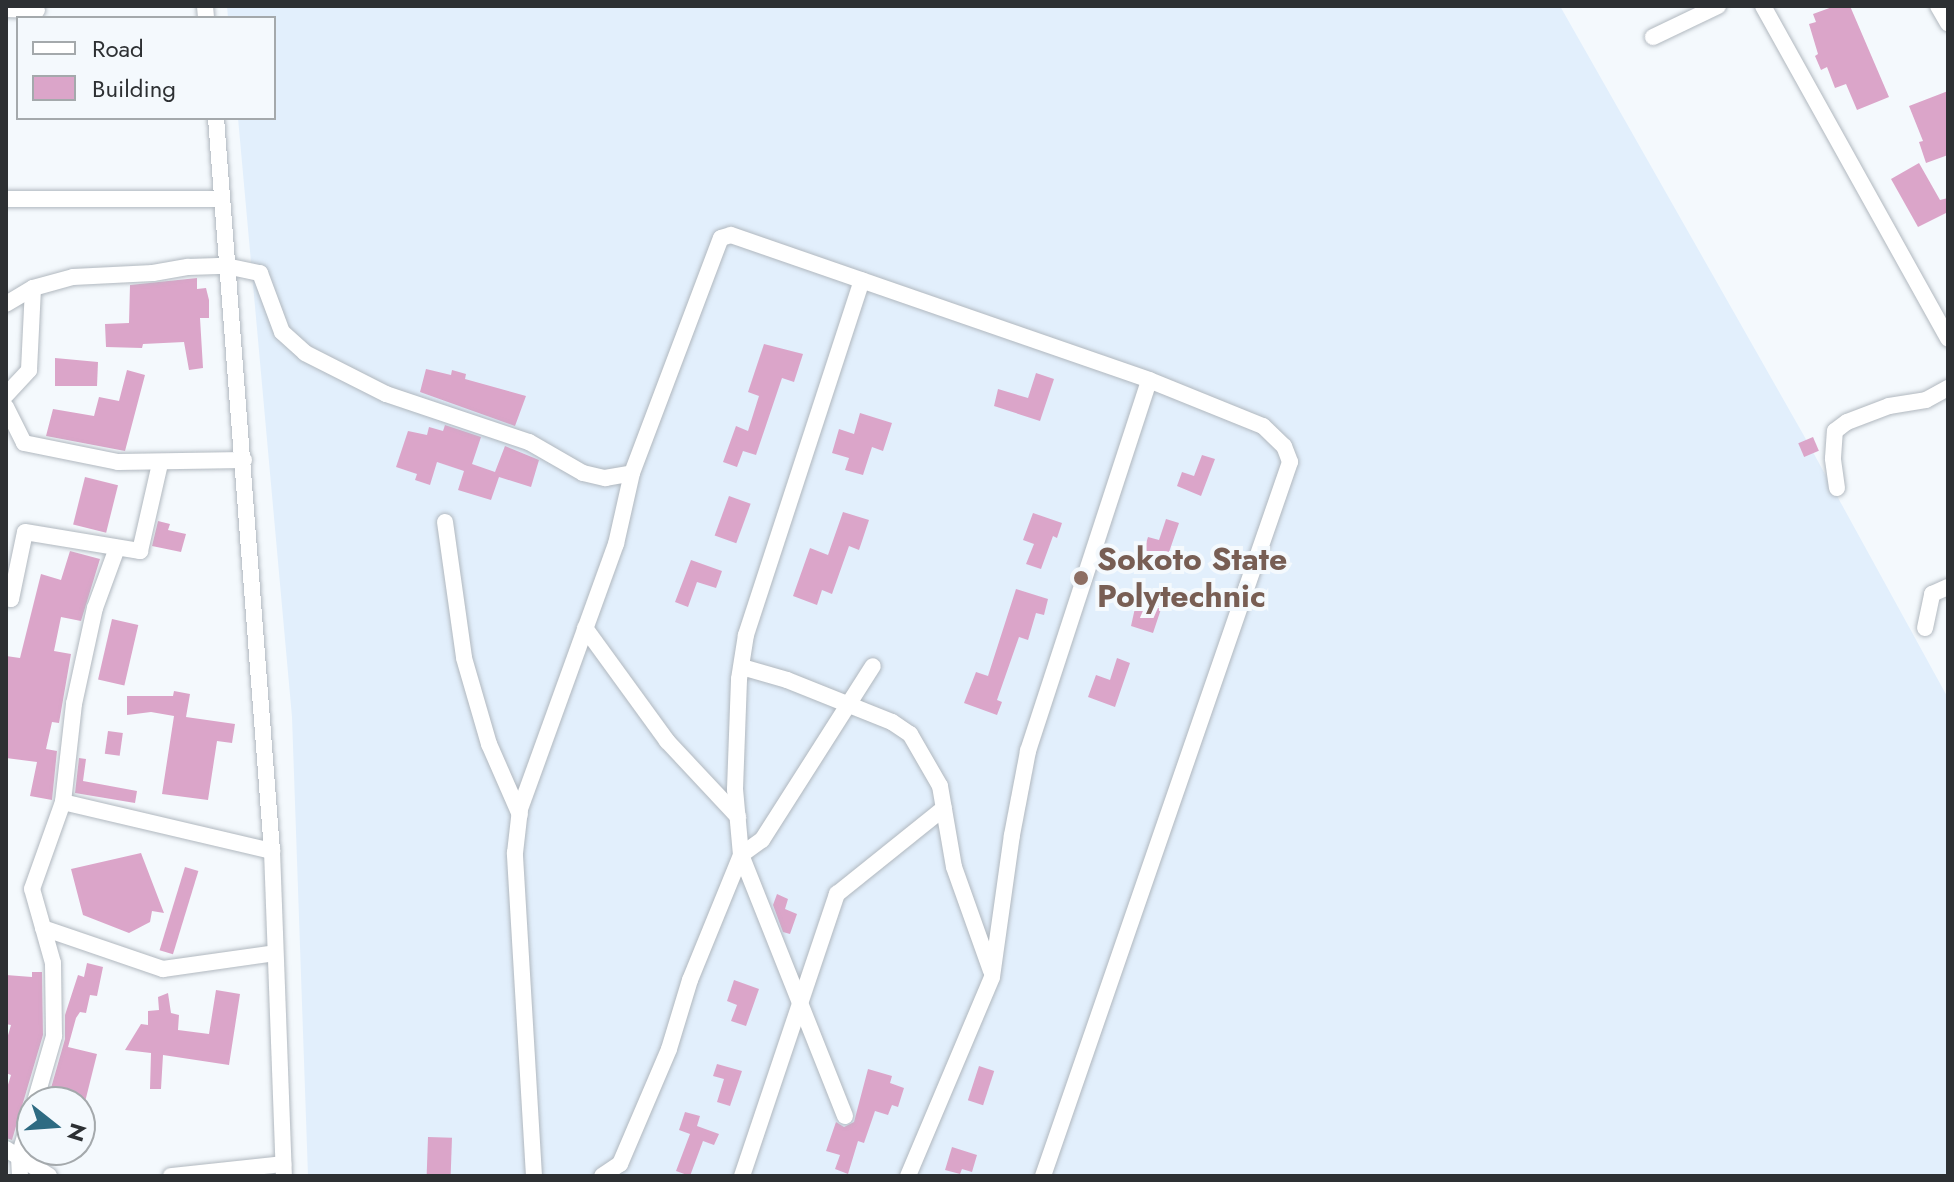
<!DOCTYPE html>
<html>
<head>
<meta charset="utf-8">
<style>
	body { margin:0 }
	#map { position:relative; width:1954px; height:1182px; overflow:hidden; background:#f4f9fd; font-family:Jost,sans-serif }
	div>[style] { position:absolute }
	.built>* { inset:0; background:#e2effc }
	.building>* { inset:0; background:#dba5c9; transform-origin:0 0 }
	.roads { filter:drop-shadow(0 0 2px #b1b8bf) drop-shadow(0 0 2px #b1b8bf) }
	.minor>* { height:16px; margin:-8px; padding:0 8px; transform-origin:8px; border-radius:8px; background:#fff }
	.dots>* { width:22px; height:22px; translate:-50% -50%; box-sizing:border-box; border:4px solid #f4f9fd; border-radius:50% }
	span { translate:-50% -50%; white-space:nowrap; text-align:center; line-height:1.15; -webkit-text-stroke:8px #f4f9fd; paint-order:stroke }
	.education-label { font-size:32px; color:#785e54; font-weight:700 }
	.left { translate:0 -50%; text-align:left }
	.frame { position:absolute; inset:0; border:8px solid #2d3033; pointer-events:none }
	.legend { position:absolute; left:16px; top:16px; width:260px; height:104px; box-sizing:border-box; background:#f4f9fd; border:2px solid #a4a9ac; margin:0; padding:10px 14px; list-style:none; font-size:24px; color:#2d3033 }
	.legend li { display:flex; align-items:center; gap:16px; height:40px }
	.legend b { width:40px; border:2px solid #a4a9ac }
	.north { position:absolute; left:16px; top:1086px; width:80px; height:80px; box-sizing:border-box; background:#f4f9fd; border:2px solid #a4a9ac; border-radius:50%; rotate:107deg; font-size:22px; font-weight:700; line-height:32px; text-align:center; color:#2d3033 }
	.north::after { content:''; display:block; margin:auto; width:28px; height:36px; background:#2e6b82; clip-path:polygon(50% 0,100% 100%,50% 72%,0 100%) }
</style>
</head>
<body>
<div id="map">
	<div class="built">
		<div style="clip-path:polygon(227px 6px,1560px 6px,1803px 434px,1948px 698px,1948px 1176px,308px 1176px,292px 717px,238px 118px,274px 118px,274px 18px,228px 18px)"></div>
	</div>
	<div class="building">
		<div style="clip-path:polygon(1835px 6px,1850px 6px,1889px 97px,1857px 110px,1846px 84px,1835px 88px,1827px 67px,1821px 70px,1815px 56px,1818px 54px,1809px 24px,1816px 22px,1813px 14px)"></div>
		<div style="clip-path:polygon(1948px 91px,1948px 155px,1926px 163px,1919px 142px,1923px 141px,1909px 106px)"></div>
		<div style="clip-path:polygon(1919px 163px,1940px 200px,1948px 198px,1948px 212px,1918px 227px,1891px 179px)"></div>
		<div style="clip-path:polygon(197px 278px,197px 289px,206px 288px,209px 300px,209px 318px,200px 318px,203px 368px,189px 370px,184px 342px,143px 344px,142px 348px,106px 347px,105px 324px,129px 323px,130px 285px)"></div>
		<div style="clip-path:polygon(764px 344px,803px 354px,794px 382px,782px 378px,756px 455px,743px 451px,737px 467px,723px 462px,736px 426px,748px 431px,759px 396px,748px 392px)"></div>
		<div style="clip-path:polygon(55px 358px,98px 362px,97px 386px,55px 386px)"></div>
		<div style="clip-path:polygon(426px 369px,451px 375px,452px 370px,466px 374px,465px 379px,526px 396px,515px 426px,420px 392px)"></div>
		<div style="clip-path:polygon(127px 370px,145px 375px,125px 451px,46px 436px,53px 409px,94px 416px,99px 397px,119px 401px)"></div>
		<div style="clip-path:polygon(1036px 373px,1054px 379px,1040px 421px,994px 406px,998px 389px,1028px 398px)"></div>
		<div style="clip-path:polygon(860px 413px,892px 423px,883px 451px,872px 447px,863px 475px,845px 470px,849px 458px,832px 453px,839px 429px,854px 434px)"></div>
		<div style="clip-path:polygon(445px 425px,481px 437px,472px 464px,495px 472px,505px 446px,539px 460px,531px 487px,499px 477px,491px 500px,458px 490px,464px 471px,437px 462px,430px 485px,415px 480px,417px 474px,396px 467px,408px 431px,427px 435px,429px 427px,443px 431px)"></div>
		<div style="left:1813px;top:437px;width:15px;height:16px;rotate:67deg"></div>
		<div style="clip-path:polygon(1202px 455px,1215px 459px,1201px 496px,1177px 486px,1182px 472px,1194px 476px)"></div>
		<div style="left:85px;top:477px;width:34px;height:49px;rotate:14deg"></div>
		<div style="left:729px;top:496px;width:23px;height:42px;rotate:20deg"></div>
		<div style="clip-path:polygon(843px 512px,869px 520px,859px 550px,849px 546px,832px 594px,822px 590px,817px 605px,793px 596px,810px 548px,828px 555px)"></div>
		<div style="clip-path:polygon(1033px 513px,1062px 523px,1057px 538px,1053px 536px,1041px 569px,1026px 564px,1034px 544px,1023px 540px)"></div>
		<div style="clip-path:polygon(1166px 519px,1179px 523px,1167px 558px,1144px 550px,1148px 537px,1159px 540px)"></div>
		<div style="clip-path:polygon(158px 521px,170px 524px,168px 530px,186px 534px,181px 552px,152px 546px)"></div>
		<div style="clip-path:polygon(70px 551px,100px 559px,81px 621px,61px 617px,54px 651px,71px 654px,59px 723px,52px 722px,46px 749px,57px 751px,52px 800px,30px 796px,37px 762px,6px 758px,6px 656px,20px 658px,41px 574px,61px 580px)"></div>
		<div style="clip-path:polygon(691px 560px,722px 571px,716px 588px,697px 582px,688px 607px,675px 602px)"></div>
		<div style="clip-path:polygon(1016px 589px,1048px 599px,1044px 615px,1036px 613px,1028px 640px,1019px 637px,997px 700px,1002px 702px,997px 715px,964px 703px,976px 672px,988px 676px)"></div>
		<div style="clip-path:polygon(1153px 593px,1165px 597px,1153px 633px,1131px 626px,1135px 608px,1147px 610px)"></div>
		<div style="left:112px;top:619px;width:27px;height:62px;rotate:13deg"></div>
		<div style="clip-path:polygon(1117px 658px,1130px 663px,1115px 707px,1088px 697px,1096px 675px,1110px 680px)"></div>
		<div style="clip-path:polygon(174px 691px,190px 694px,186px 717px,235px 724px,232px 743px,217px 741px,208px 800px,162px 794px,174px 716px,151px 712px,127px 715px,127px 696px,173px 696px)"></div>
		<div style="left:108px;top:731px;width:15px;height:23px;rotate:8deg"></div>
		<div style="clip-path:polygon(79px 758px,86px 759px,83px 781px,137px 791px,135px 803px,75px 793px)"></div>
		<div style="clip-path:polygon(141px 853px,164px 913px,152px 911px,150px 922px,129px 933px,83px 915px,71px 869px)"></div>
		<div style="left:185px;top:867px;width:14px;height:87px;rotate:17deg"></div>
		<div style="clip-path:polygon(777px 894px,788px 899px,785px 909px,797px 914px,790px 934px,783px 932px,773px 905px)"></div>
		<div style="clip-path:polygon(87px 963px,103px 967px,97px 996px,90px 995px,86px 1013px,80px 1012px,76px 1018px,68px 1047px,97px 1054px,85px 1102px,60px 1102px,62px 1098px,49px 1095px,65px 1039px,65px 1015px,78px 975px,84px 977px)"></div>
		<div style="clip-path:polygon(32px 972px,42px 972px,43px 1035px,12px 1140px,6px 1138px,6px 1091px,11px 1075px,6px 1073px,6px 1042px,11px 1025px,6px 1024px,6px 975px,32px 977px)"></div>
		<div style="clip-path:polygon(734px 980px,759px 989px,746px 1026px,731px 1021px,737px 1005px,727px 1001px)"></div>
		<div style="clip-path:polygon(216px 990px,240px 994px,229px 1065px,163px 1055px,161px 1089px,150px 1089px,151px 1053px,125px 1050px,141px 1024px,148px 1025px,148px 1011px,159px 1010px,158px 997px,168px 993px,171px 1013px,179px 1015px,178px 1030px,209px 1034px)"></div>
		<div style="clip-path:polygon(717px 1064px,742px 1071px,730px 1106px,717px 1102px,724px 1079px,713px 1076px)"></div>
		<div style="left:979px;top:1066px;width:16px;height:36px;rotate:18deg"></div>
		<div style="clip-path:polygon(868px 1069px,892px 1076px,890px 1083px,904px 1088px,898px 1107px,892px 1105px,888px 1115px,875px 1111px,864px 1143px,858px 1141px,848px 1174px,835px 1169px,840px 1155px,826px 1151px,836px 1122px,844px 1127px,854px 1122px)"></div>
		<div style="clip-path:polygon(685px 1112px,700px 1116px,697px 1126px,719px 1134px,714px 1145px,703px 1141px,690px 1176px,676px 1171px,690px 1134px,679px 1130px)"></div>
		<div style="left:428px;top:1137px;width:24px;height:39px;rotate:2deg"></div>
		<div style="clip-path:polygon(952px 1147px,977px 1155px,972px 1172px,962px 1169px,960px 1174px,945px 1170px)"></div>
		<div style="clip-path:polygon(32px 1150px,55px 1150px,52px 1164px,32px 1152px)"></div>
	</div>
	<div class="roads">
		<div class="minor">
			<div style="left:205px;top:6px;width:12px;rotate:85deg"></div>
			<div style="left:1763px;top:6px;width:381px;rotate:60.9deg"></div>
			<div style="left:1938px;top:6px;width:20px;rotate:60deg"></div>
			<div style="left:6px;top:9px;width:31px;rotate:2deg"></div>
			<div style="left:1653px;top:37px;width:72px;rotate:-25.5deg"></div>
			<div style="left:216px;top:118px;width:735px;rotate:85.63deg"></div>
			<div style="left:272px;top:851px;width:325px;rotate:87.9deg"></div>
			<div style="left:6px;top:199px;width:216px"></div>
			<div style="left:6px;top:304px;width:31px;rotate:-31deg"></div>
			<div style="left:33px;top:288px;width:41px;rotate:-15.4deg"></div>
			<div style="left:73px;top:277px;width:80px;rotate:-2.9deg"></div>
			<div style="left:153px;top:273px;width:36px;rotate:-10deg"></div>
			<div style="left:188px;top:267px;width:38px;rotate:-2deg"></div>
			<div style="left:226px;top:266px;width:35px;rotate:12deg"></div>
			<div style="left:260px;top:273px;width:63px;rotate:69.6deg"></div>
			<div style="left:282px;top:332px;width:31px;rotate:42deg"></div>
			<div style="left:305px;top:353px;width:91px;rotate:26.8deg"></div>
			<div style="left:386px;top:394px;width:151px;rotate:18.6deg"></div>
			<div style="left:529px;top:442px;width:62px;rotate:29.9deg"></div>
			<div style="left:583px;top:473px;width:23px;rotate:13deg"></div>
			<div style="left:605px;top:478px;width:27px;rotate:-10deg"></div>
			<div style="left:6px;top:395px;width:34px;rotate:-47deg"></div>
			<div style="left:29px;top:370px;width:82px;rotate:-87.2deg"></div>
			<div style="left:6px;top:407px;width:40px;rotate:63.4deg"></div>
			<div style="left:24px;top:443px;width:96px;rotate:11.4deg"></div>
			<div style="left:118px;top:462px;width:126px;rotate:-0.9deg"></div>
			<div style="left:1837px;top:488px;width:30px;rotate:-98deg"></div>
			<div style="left:1833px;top:458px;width:27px;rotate:-86deg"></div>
			<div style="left:1835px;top:431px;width:15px;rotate:-37deg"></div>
			<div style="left:1847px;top:422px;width:45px;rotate:-20.9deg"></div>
			<div style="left:1889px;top:406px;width:37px;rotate:-9deg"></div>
			<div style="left:1926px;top:400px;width:25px;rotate:-29deg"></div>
			<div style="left:445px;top:522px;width:137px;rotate:82deg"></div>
			<div style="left:464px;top:658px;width:90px;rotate:73.8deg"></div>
			<div style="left:489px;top:744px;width:77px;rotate:66.4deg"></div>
			<div style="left:6px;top:598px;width:5px;rotate:11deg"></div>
			<div style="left:11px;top:599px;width:68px;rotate:-78.2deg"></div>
			<div style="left:25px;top:532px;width:117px;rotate:9.4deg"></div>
			<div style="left:140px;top:551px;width:89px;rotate:-77.1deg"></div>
			<div style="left:585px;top:628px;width:140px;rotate:54deg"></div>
			<div style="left:667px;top:741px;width:104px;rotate:46.9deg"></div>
			<div style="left:1925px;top:628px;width:35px;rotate:-78deg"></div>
			<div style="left:1932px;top:594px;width:17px;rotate:-24deg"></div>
			<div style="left:742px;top:667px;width:47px;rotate:16.1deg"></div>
			<div style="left:787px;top:680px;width:113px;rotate:21.8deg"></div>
			<div style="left:892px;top:722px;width:22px;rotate:34deg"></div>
			<div style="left:910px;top:734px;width:60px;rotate:60deg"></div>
			<div style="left:940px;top:786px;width:82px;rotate:80.2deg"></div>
			<div style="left:954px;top:867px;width:110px;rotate:70.4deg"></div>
			<div style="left:63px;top:802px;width:215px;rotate:13.2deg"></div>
			<div style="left:43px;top:928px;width:127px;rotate:18.9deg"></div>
			<div style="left:163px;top:969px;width:113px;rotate:-8.1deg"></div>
			<div style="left:35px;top:1102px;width:69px;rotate:-73.9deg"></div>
			<div style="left:54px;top:1036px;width:73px;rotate:-90.8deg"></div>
			<div style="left:53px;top:963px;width:77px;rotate:-105.8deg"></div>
			<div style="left:32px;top:889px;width:92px;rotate:-70.4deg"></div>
			<div style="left:63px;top:802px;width:99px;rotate:-83.6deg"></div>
			<div style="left:74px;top:704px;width:98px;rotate:-77.7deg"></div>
			<div style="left:95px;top:608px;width:64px;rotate:-69.9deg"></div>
			<div style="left:845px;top:1116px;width:281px;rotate:-111.7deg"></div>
			<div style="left:741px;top:855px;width:26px;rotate:-36deg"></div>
			<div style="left:762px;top:840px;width:206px;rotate:-57.5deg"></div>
			<div style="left:6px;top:1149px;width:51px;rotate:32.1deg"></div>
			<div style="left:20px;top:1176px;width:19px;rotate:-93deg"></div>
			<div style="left:19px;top:1157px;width:47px;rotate:-73.9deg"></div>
			<div style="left:171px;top:1176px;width:113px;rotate:-6.1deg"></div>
			<div style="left:534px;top:1176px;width:324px;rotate:-93.4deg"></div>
			<div style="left:515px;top:853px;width:44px;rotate:-83.5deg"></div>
			<div style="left:520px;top:809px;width:282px;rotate:-70.1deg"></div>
			<div style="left:616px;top:544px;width:73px;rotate:-77.3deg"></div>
			<div style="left:632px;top:473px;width:251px;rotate:-69.3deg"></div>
			<div style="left:721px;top:238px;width:10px;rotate:-17deg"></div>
			<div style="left:731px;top:235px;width:442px;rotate:19.1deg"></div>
			<div style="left:1149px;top:380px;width:123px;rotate:22deg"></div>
			<div style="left:1263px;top:426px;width:29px;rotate:44deg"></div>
			<div style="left:1284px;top:446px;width:17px;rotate:69deg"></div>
			<div style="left:1290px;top:462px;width:756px;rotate:109.08deg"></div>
			<div style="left:602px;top:1176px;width:22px;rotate:-34deg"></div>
			<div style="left:620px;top:1164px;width:125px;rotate:-66.9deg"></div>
			<div style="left:669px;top:1049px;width:72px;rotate:-73.1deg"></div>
			<div style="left:690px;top:980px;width:135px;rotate:-67.8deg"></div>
			<div style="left:741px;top:855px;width:66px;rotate:-95.2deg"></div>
			<div style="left:735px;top:789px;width:110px;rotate:-87.9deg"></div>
			<div style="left:739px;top:679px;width:45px;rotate:-81deg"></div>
			<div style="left:746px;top:635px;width:373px;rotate:-71.9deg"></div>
			<div style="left:742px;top:1176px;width:298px;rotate:-71.4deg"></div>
			<div style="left:837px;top:894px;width:137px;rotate:-38.8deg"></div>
			<div style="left:908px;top:1176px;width:216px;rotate:-67.1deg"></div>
			<div style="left:992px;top:977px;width:143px;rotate:-82deg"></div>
			<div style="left:1012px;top:835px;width:86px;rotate:-79.2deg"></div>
			<div style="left:1028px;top:751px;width:390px;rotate:-71.9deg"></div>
		</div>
	</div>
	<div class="dots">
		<div style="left:1081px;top:578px;background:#8d6e63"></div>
	</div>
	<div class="education-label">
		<span class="left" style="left:1097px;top:578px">Sokoto State<br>Polytechnic</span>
	</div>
	<div class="frame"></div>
	<ul class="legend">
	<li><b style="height:10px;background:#fff"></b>Road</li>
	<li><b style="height:22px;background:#dba5c9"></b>Building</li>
	</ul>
	<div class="north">N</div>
</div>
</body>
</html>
